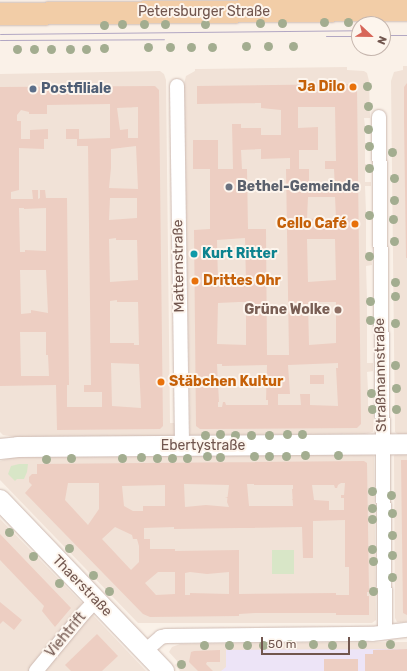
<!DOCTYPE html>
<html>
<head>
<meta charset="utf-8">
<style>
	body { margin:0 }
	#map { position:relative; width:407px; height:671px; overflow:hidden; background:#faf1e8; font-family:Rubik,sans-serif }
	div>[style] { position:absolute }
	.residential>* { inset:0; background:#f1e2d7 }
	.education>* { inset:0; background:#ede4f7 }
	.green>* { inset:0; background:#d8e6c7; transform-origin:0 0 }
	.building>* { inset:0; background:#edcec2; transform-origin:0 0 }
	.roads { filter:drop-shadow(0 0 1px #cdbab2) drop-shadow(0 0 1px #cdbab2) }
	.street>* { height:14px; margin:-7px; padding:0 7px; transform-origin:7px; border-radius:7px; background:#fff }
	.secondary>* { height:20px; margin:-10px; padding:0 10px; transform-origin:10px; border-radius:10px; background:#fff }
	.primary>* { height:22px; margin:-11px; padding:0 11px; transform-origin:11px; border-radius:11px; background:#f2cda7 }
	.tram>* { height:1px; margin:-0.5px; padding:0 0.5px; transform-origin:0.5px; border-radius:0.5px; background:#b2a7c3 }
	.trees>* { width:9px; height:9px; margin:-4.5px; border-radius:50%; background:#a3ad90 }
	.dots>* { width:11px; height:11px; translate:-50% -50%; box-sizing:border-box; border:2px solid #fdf5ed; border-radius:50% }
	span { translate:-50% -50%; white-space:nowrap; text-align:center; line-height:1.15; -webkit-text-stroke:4px #fdf5ed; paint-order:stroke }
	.street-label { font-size:14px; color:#71564e }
	.food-label { font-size:14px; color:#c56008; font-weight:700 }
	.right { translate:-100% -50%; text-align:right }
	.left { translate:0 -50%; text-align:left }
	.service-label { font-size:14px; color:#4e5e75; font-weight:700 }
	.worship-label { font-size:14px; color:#5b616d; font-weight:700 }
	.culture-label { font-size:14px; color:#0d838f; font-weight:700 }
	.education-label { font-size:14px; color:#785e54; font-weight:700 }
	.north { position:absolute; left:351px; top:16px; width:40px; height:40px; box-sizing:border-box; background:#fdf5ed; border:1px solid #c5b5ad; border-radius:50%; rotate:112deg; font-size:11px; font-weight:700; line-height:16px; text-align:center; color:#71564e }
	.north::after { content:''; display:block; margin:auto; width:14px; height:18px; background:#d76659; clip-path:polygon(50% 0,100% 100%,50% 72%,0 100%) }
	.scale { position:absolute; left:261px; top:637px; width:89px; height:18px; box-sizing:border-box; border:2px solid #71564e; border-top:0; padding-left:5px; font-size:12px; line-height:14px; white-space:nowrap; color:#71564e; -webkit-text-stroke:3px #fdf5ed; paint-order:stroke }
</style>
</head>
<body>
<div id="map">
	<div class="residential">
		<div style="clip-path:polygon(403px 66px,407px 66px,407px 434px,398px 434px,395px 432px,391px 81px,394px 72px,403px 70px)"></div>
		<div style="clip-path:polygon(347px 67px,347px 70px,364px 71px,367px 73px,369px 81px,370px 118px,364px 118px,365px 126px,370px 126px,370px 132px,365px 132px,365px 143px,370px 144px,370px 149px,365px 149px,365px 164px,370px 165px,370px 169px,365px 170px,365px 182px,371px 182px,371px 186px,365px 186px,366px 212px,371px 212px,371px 218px,366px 218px,366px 252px,371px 254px,372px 265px,366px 266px,367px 298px,372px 298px,372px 303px,367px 303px,367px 316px,372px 316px,372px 324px,367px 324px,367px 363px,373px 363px,373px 371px,367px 372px,368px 390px,373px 390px,373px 395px,368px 395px,368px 406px,374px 407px,373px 432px,365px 434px,190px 435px,184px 84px,186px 76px,195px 71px,195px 69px,200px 69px)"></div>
		<div style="clip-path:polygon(160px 71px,164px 74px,166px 80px,170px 423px,177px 423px,176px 435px,172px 437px,15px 437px,3px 435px,0 432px,0 74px)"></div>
		<div style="clip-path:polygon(407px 453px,407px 622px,397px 622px,395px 618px,394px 456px,395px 454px)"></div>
		<div style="clip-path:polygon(373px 454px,374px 456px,376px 620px,372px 623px,138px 623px,0 480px,0 461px,17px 456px)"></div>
		<div style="clip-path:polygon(0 519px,82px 603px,29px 671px,0 671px)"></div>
		<div style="clip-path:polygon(91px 613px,146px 671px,44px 671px)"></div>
		<div style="clip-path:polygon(407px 642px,407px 671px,180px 671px,175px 665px,178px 662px,169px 652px,172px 647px,180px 644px)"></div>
	</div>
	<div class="education">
		<div style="clip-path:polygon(407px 649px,407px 671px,221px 671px,226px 667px,226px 650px)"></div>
	</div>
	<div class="green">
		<div style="clip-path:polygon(19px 464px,28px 464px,27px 472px,24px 479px,17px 479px,15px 481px,8px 474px,11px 466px)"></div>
		<div style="left:272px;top:550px;width:22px;height:24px"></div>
	</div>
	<div class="building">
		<div style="clip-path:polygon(407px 83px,407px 258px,406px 258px,404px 121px,404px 87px)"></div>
		<div style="clip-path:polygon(evenodd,352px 84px,357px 87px,361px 424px,357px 428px,200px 429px,196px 426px,194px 230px,210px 229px,210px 169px,193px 169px,193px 140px,218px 140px,218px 169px,233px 169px,232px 124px,241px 124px,241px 128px,261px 128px,261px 135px,281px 135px,281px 110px,261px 108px,261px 103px,197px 104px,197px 86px,352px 84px,298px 107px,335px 107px,336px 161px,325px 161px,325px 169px,334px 169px,335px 188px,309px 187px,309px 169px,299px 169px,299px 150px,318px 150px,318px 127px,298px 128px,298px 107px,352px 84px,261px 149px,261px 159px,290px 158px,290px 169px,286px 169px,289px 355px,267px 355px,266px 229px,248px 229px,247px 169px,242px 169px,241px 150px,261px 149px,352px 84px,308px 197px,335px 197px,336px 218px,307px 219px,308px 197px,352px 84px,245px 238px,246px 282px,218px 281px,217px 240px,245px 238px,352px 84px,307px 239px,335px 239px,336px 280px,308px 282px,307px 239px,352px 84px,239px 302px,246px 302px,246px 345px,217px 344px,218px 303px,239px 302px,352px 84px,308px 302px,336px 302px,336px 343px,309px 345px,308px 302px,352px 84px,338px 363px,338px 368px,336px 368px,338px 406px,310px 405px,310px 394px,300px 394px,301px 405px,278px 405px,278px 394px,290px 394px,288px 365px,338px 363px,352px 84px,217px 364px,222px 364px,222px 366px,267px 365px,266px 400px,268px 400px,268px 405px,226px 405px,225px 402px,223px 402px,222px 407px,218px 407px,218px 402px,219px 402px,217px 364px)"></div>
		<div style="clip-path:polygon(evenodd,155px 86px,159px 90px,163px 426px,160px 429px,57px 430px,56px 385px,0 386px,0 87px,155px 86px,110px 104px,110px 138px,79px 139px,79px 129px,66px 129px,66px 139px,77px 139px,77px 146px,88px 146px,91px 385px,84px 385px,84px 392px,102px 392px,102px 407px,67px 407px,67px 385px,69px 385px,67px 198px,46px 198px,45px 190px,40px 190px,40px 198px,38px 199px,38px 190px,32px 190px,33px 199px,11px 199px,11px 192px,19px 190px,19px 148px,44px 149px,44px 139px,48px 139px,48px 129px,30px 130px,30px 139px,21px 139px,21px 121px,17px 121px,17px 115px,21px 110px,29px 112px,29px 114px,47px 114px,47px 105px,110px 104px,155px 86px,138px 107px,138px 138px,128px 138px,128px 129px,120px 130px,117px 108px,138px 107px,155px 86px,136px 146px,138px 189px,109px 188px,111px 168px,111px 149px,136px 146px,155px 86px,110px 198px,137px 198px,137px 218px,109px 220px,110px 198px,155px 86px,19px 208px,24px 208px,24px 209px,46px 208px,46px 251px,25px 250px,25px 252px,20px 252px,19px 208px,155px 86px,116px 238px,116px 240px,137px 240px,138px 280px,110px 282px,109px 239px,116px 238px,155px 86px,20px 270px,46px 270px,48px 313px,31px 310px,31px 313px,21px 314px,20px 270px,155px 86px,117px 300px,117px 302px,138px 302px,139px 345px,134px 345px,134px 343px,110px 343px,110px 301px,117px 300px,155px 86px,20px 332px,46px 332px,46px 355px,48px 355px,49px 376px,21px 376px,20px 332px,155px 86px,111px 363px,139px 364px,141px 408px,112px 406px,111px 363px)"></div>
		<div style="left:310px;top:375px;width:14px;height:9px"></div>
		<div style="clip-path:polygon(401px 460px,407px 460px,407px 615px,403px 613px)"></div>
		<div style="clip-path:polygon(evenodd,364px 461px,367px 463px,369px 592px,367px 592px,367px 596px,369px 596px,369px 615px,336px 615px,336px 613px,255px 613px,239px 614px,239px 616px,150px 617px,143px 614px,25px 493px,32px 485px,29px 482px,29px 477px,32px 474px,37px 474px,37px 464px,364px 461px,68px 483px,99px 483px,99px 509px,88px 525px,65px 500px,68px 483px,364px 461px,341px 483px,345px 483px,344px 495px,341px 495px,341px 498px,344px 498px,344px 510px,329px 510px,329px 501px,314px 500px,312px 485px,334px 485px,335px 488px,337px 488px,338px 485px,341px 483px,364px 461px,184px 484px,229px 485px,227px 502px,229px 507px,206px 505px,185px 507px,184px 484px,364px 461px,247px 484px,254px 484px,254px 485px,293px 485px,293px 489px,292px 489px,293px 506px,249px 506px,247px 484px,364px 461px,165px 485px,165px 506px,143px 506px,143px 511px,133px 511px,124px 506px,122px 486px,165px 485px,364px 461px,345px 520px,345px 567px,349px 567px,349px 595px,336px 595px,336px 593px,239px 594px,239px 550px,175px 551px,175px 549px,150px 549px,150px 539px,144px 539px,144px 528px,174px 527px,174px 529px,302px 527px,303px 558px,313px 558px,313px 521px,345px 520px,364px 461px,115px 527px,132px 535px,133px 539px,137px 539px,139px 546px,139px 562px,131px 570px,102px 539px,115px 527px,364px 461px,158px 572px,175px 572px,175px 594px,156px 595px,145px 583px,158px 572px,364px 461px,190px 572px,207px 574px,229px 572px,229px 594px,190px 593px,190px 595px,185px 595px,185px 573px,190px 572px)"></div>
		<div style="clip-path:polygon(0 534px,71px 608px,55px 627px,42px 611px,44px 606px,0 560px)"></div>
		<div style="clip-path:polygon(0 602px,22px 620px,14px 630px,3px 621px,0 624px)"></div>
		<div style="clip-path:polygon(97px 634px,118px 656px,102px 671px,71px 671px,65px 665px)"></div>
		<div style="clip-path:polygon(407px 649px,407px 671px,365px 671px,365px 654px,373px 654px,373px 650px)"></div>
		<div style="clip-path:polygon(220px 650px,220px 662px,207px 662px,206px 664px,213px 671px,198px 671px,189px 662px,191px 652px,194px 651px)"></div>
		<div style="left:358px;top:659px;width:12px;height:34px;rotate:90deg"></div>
	</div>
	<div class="roads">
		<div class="street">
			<div style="left:177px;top:86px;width:360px;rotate:89.2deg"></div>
			<div style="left:379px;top:117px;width:515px;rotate:89.33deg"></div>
			<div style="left:145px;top:651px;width:21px;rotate:-41deg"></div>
			<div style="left:161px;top:637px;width:5px;rotate:-11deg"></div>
			<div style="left:166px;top:636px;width:206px;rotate:-0.6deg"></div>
			<div style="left:372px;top:634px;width:35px;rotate:-7deg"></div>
			<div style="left:36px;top:671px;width:74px;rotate:-50.5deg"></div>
			<div style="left:83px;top:614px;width:19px;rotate:-47deg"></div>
		</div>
		<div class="secondary">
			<div style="left:0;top:449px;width:18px;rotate:-6deg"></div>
			<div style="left:18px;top:447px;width:389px;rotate:-0.4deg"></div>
			<div style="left:0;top:500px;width:237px;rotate:46.2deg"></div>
		</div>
		<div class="primary">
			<div style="left:0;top:14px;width:407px;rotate:-0.6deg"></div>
		</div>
	</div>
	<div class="tram">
		<div style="left:0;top:34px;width:359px;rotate:-0.6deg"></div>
		<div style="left:383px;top:35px;width:24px"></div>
		<div style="left:326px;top:36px;width:33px"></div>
		<div style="left:0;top:40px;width:164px;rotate:-0.3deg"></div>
	</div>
	<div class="trees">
		<div style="left:324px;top:22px"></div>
		<div style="left:348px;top:22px"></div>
		<div style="left:260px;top:23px"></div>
		<div style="left:282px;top:23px"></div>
		<div style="left:122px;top:24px"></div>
		<div style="left:144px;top:24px"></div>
		<div style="left:165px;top:24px"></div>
		<div style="left:205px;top:24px"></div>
		<div style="left:104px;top:25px"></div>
		<div style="left:246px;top:46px"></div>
		<div style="left:268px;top:46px"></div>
		<div style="left:293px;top:46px"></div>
		<div style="left:148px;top:47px"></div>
		<div style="left:170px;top:47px"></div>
		<div style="left:191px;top:47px"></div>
		<div style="left:212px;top:47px"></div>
		<div style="left:104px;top:48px"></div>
		<div style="left:17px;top:49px"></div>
		<div style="left:34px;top:49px"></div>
		<div style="left:51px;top:49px"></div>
		<div style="left:70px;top:49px"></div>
		<div style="left:86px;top:49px"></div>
		<div style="left:367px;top:86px"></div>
		<div style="left:368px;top:106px"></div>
		<div style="left:368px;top:129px"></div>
		<div style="left:369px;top:146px"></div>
		<div style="left:392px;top:152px"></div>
		<div style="left:369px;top:168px"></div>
		<div style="left:394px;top:178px"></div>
		<div style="left:394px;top:200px"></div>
		<div style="left:369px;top:215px"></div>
		<div style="left:393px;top:219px"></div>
		<div style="left:394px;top:241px"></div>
		<div style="left:369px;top:256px"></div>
		<div style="left:395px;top:282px"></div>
		<div style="left:395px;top:296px"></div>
		<div style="left:370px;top:301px"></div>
		<div style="left:370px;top:320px"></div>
		<div style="left:395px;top:323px"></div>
		<div style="left:395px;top:365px"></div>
		<div style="left:396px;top:388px"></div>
		<div style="left:371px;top:393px"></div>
		<div style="left:372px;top:409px"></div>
		<div style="left:396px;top:409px"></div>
		<div style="left:220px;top:434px"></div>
		<div style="left:287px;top:434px"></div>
		<div style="left:302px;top:434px"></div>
		<div style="left:205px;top:435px"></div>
		<div style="left:235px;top:435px"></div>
		<div style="left:251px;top:435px"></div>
		<div style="left:269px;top:435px"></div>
		<div style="left:305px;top:455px"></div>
		<div style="left:338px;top:455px"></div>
		<div style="left:207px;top:456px"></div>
		<div style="left:254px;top:456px"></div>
		<div style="left:269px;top:456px"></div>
		<div style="left:286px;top:456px"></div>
		<div style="left:141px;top:457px"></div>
		<div style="left:220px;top:457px"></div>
		<div style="left:71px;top:458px"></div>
		<div style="left:122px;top:458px"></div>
		<div style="left:157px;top:458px"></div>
		<div style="left:172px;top:458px"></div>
		<div style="left:187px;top:458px"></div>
		<div style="left:46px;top:459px"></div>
		<div style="left:372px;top:491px"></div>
		<div style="left:391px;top:495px"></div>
		<div style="left:372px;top:508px"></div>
		<div style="left:392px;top:513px"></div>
		<div style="left:372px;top:519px"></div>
		<div style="left:9px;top:532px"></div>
		<div style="left:392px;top:535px"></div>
		<div style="left:69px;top:548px"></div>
		<div style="left:372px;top:549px"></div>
		<div style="left:392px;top:555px"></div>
		<div style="left:33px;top:556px"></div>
		<div style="left:373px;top:561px"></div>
		<div style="left:93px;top:575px"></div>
		<div style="left:392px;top:577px"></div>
		<div style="left:59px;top:583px"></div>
		<div style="left:109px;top:591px"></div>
		<div style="left:373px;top:591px"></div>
		<div style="left:289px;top:644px"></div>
		<div style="left:313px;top:644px"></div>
		<div style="left:362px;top:644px"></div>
		<div style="left:390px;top:644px"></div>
		<div style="left:204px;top:645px"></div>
		<div style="left:229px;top:645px"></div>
		<div style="left:247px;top:645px"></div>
		<div style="left:263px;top:645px"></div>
		<div style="left:332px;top:645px"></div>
		<div style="left:181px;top:664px"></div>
	</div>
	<div class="dots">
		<div style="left:353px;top:87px;background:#e8710a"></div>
		<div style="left:33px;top:89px;background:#5c6f8a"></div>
		<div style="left:229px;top:187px;background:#6b7280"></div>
		<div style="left:355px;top:224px;background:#e8710a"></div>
		<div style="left:194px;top:254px;background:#0f9aa8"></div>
		<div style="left:195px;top:281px;background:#e8710a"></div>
		<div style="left:338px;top:310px;background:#8d6e63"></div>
		<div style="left:161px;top:382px;background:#e8710a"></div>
	</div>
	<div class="street-label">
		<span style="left:204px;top:12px">Petersburger Straße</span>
		<span style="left:179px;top:266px;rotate:-91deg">Matternstraße</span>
		<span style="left:381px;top:375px;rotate:-91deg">Straßmannstraße</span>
		<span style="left:203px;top:446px">Ebertystraße</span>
		<span style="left:82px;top:586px;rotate:46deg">Thaerstraße</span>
		<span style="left:66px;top:635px;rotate:-50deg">Viehtrift</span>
	</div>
	<div class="food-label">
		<span class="right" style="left:345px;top:87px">Ja Dilo</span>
		<span class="right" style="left:347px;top:224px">Cello Café</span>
		<span class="left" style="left:203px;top:281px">Drittes Ohr</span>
		<span class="left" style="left:169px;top:382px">Stäbchen Kultur</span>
	</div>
	<div class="service-label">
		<span class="left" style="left:41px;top:89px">Postfiliale</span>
	</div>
	<div class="worship-label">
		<span class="left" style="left:237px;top:187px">Bethel-Gemeinde</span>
	</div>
	<div class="culture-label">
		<span class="left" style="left:202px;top:254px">Kurt Ritter</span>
	</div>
	<div class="education-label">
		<span class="right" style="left:330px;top:310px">Grüne Wolke</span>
	</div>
	<div class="north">N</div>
	<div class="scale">50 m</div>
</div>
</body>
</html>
